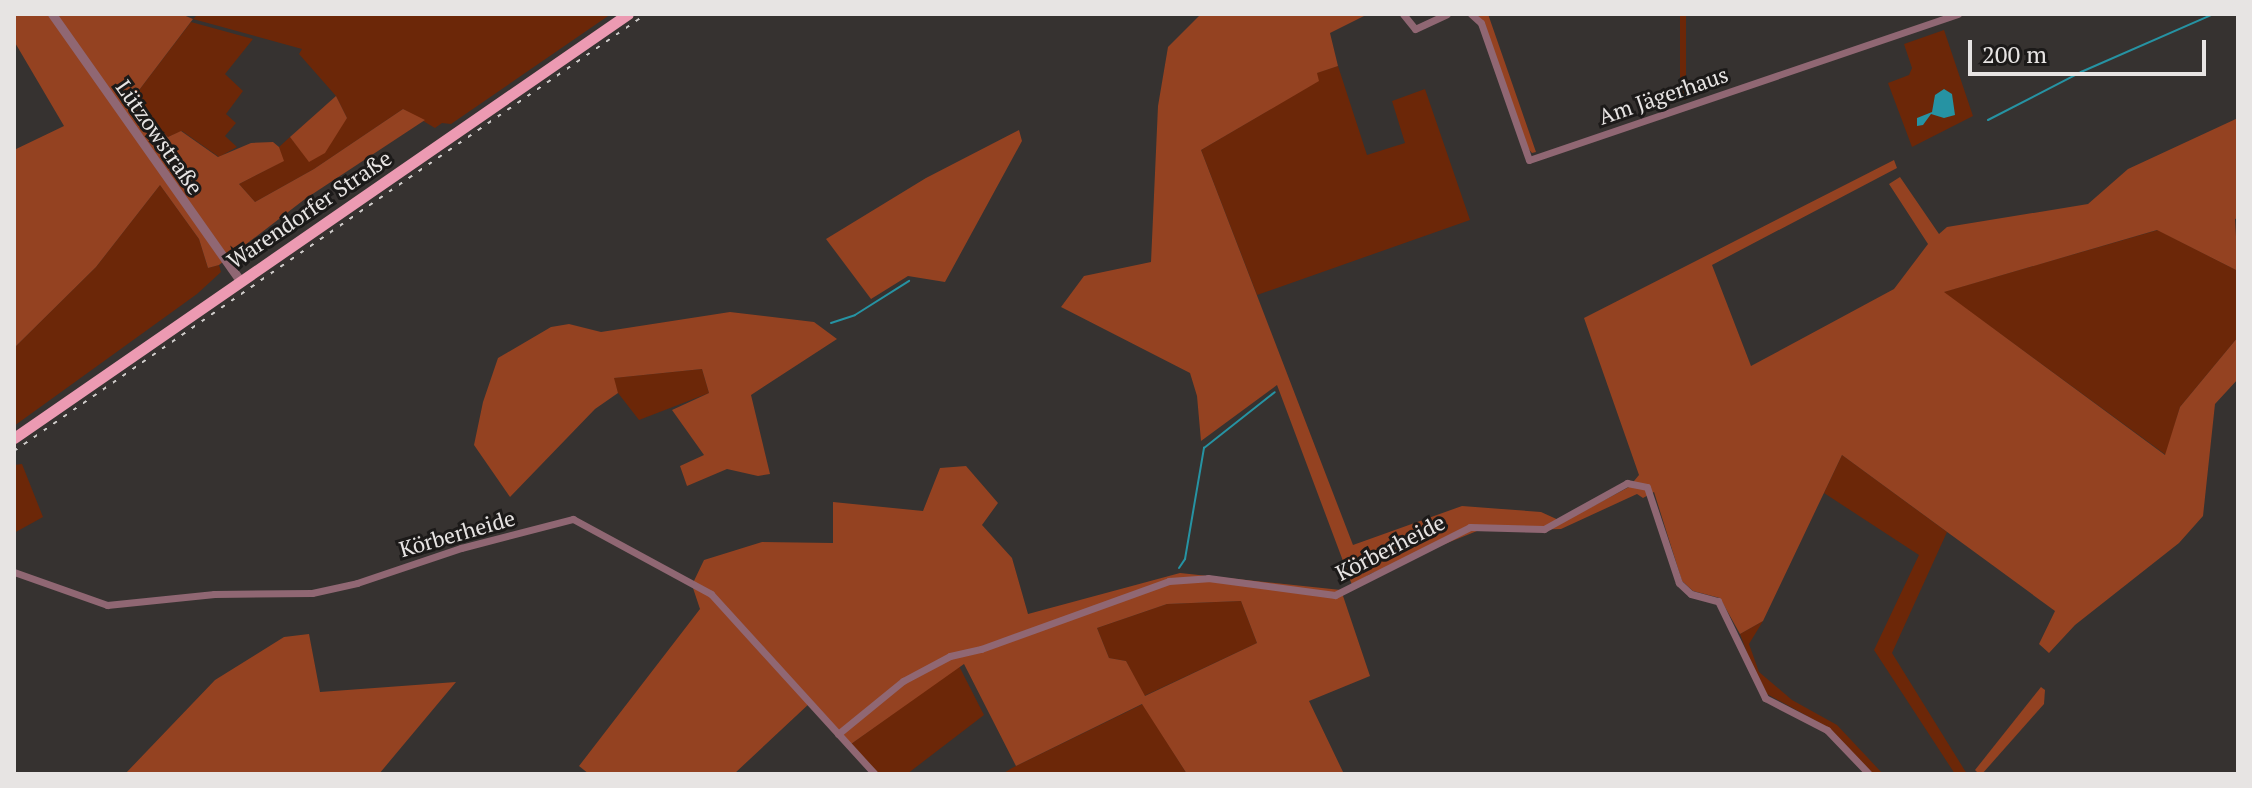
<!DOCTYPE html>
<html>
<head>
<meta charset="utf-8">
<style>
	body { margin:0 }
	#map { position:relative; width:2252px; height:788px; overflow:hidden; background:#363230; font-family:"PT Serif",serif }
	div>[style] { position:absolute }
	.green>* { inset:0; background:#6c2708; transform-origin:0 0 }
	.forest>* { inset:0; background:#944221 }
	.water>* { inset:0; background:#2693a3 }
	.stream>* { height:2px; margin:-1px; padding:0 1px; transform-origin:1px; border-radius:1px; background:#2693a3 }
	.minor>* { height:7px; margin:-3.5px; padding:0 3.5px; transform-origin:3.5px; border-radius:3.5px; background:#906773 }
	.tertiary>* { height:9px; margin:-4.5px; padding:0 4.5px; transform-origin:4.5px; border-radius:4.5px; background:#906773 }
	.primary>* { height:11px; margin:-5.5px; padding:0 5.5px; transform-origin:5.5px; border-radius:5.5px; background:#ec9ab2 }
	.rail>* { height:2px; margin-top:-1px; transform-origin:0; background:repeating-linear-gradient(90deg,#cecbc9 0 4px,transparent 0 12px) }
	span { translate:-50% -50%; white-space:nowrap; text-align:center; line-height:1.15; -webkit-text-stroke:6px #1c1a19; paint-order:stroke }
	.street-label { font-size:22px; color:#e7e4e3 }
	.frame { position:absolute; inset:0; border:16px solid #e7e4e3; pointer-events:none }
	.scale { position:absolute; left:1968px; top:40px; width:238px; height:36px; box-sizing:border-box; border:4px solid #e7e4e3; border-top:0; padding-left:10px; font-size:24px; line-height:28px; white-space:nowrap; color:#e7e4e3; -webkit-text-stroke:6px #1c1a19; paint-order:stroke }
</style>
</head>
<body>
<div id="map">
	<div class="green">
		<div style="clip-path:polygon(198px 14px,611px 14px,451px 124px,442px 123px,435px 128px,403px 109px,314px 169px,255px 202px,239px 184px,283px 161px,279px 147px,290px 137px,310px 161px,347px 118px,336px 96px,299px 54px,302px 49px,193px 19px)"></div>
		<div style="left:1680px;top:14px;width:6px;height:86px"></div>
		<div style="clip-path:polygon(191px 22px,253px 39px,225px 74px,243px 91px,226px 114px,236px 123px,225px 136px,237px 147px,219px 157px,182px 131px,168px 137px,130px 102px)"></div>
		<div style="clip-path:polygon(1944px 30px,1973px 116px,1912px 147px,1888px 83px,1909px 75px,1912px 68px,1904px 44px)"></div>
		<div style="clip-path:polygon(1338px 66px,1367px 155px,1405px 143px,1392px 101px,1425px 89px,1470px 220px,1257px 295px,1201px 150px,1318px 81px,1316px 73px)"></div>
		<div style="clip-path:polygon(160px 185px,199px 239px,208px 268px,219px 265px,221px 272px,197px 294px,14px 426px,14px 348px,96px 267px)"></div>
		<div style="clip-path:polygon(2158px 230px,2238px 271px,2238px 337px,2180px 407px,2166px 455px,1943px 292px)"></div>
		<div style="clip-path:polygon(702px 369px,709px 393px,639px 420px,618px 393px,613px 378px)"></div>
		<div style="clip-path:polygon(1842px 455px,1947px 532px,1892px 653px,1967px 774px,1955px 774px,1874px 650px,1919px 555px,1824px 493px)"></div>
		<div style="clip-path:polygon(22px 464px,43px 517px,14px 533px,14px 465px)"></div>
		<div style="clip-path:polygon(1241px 601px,1257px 643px,1144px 696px,1126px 661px,1109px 658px,1097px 628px,1167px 604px)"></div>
		<div style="clip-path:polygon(1763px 621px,1749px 644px,1759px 672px,1792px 700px,1837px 725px,1883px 774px,1872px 774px,1829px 728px,1767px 694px,1755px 674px,1740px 634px)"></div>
		<div style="clip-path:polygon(959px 666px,984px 715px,907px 774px,877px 774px,851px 744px)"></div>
		<div style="clip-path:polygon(1143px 704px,1187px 774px,1002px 774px,1012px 768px)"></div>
	</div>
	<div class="forest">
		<div style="clip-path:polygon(14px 14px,181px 14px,193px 19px,130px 102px,168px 137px,181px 131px,218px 157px,251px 143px,273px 142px,279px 147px,284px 161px,239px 184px,255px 202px,314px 169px,403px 109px,425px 120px,305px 199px,219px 265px,208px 268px,199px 239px,160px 185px,96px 267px,14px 348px,14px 150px,64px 126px,14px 41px)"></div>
		<div style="clip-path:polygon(1201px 14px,1368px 14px,1330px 33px,1338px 66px,1317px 73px,1319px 81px,1201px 150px,1353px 545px,1462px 506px,1541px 512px,1563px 522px,1629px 487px,1639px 475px,1584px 318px,1894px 160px,1897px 168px,1712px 265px,1751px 366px,1894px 289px,1928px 244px,1889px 184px,1900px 177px,1939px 234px,1947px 227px,2088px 204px,2128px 169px,2238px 118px,2238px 218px,2235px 219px,2238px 271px,2157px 230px,1944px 292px,2165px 455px,2180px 407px,2238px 337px,2238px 379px,2215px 404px,2203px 516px,2179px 543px,2075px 625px,2049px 653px,2039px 644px,2055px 611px,1842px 455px,1763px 621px,1740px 634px,1720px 598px,1693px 591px,1682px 581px,1654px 492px,1643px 498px,1637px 494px,1561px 529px,1477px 531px,1370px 574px,1352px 585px,1277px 385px,1201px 441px,1197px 396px,1190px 373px,1061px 307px,1084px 276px,1151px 262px,1158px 106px,1168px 47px)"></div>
		<div style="clip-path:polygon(1477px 14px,1488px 14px,1536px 152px,1532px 153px,1525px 145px,1484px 24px)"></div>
		<div style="clip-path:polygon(336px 96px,347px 118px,325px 153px,309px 162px,290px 137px)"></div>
		<div style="clip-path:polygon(1019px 130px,1022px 141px,945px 282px,908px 276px,871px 299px,826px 239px,926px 178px)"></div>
		<div style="clip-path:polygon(730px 312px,814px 322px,837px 339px,751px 395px,770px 474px,758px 476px,727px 469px,687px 486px,680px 466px,704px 455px,672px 410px,709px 393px,702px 369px,614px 378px,618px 393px,595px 409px,510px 497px,474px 445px,483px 402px,498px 358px,551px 327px,569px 324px,601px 332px)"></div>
		<div style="clip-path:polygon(evenodd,966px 466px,998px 503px,982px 525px,1012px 558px,1028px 614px,1180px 573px,1341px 590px,1370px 676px,1309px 701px,1344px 774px,1187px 774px,1142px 704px,1016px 766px,964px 664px,851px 744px,811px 702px,734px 774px,589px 774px,579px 766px,700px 609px,692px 585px,704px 560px,762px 542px,833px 543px,833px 502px,923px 511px,940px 468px,966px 466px,1241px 601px,1257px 643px,1145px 696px,1126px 661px,1109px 658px,1097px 628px,1167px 604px,1241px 601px)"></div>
		<div style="clip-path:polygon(309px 634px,320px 692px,456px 682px,379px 774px,125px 774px,215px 680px,284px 637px)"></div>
		<div style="clip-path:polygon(2041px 687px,2045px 690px,2044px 704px,1982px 774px,1978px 773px,1975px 770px)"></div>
	</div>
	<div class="water">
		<div style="clip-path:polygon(1944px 89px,1952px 94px,1955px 115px,1944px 118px,1931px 114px,1923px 125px,1917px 126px,1917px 118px,1932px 112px,1935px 95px)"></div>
	</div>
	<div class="stream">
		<div style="left:1988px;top:120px;width:105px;rotate:-27.3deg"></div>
		<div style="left:2081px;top:72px;width:145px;rotate:-23.6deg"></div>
		<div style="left:831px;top:323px;width:25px;rotate:-18deg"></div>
		<div style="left:855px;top:315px;width:64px;rotate:-32.2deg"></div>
		<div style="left:1179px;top:568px;width:11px;rotate:-56deg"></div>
		<div style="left:1185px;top:559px;width:113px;rotate:-80.3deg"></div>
		<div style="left:1204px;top:448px;width:90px;rotate:-38.3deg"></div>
	</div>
	<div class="minor">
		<div style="left:1403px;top:14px;width:19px;rotate:51deg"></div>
		<div style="left:1415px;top:29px;width:35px;rotate:-25deg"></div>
		<div style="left:1471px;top:14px;width:13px;rotate:42deg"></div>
		<div style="left:1481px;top:23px;width:145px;rotate:70.7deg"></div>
		<div style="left:1529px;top:160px;width:453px;rotate:-18.8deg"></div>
		<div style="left:14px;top:572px;width:99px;rotate:19.5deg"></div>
		<div style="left:107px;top:605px;width:108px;rotate:-5.9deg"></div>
		<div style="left:214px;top:594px;width:98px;rotate:-0.6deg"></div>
		<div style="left:312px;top:593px;width:46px;rotate:-12.5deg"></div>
		<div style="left:357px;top:583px;width:110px;rotate:-18.6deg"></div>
		<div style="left:461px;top:548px;width:116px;rotate:-14.5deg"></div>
		<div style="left:573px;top:519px;width:157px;rotate:28.5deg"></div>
		<div style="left:711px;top:594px;width:244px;rotate:47.7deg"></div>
		<div style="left:838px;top:734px;width:84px;rotate:-39.2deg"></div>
		<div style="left:903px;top:681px;width:53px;rotate:-28deg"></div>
		<div style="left:950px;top:656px;width:32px;rotate:-13deg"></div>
		<div style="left:981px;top:649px;width:200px;rotate:-19.9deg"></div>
		<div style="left:1169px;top:581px;width:39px;rotate:-4deg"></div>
		<div style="left:1208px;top:578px;width:128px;rotate:7.6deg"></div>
		<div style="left:1335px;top:595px;width:151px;rotate:-26.7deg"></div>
		<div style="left:1470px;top:527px;width:74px;rotate:1.5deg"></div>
		<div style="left:1544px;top:529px;width:95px;rotate:-29deg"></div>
		<div style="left:1627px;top:483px;width:20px;rotate:11deg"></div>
		<div style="left:1647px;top:487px;width:101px;rotate:71.6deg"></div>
		<div style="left:1679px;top:583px;width:16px;rotate:43deg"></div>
		<div style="left:1691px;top:594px;width:28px;rotate:15deg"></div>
		<div style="left:1718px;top:601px;width:108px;rotate:64.1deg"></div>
		<div style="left:1765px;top:698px;width:70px;rotate:27.3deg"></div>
		<div style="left:1827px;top:730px;width:61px;rotate:46.3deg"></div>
	</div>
	<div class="tertiary">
		<div style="left:52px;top:14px;width:327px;rotate:54.8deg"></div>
	</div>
	<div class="primary">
		<div style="left:14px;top:438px;width:746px;rotate:-34.63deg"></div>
	</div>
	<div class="rail">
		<div style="left:14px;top:451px;width:768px;rotate:-34.66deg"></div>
	</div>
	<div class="street-label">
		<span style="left:1663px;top:95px;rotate:-19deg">Am Jägerhaus</span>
		<span style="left:160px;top:137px;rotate:55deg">Lützowstraße</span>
		<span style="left:309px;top:209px;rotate:-34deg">Warendorfer Straße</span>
		<span style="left:457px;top:533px;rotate:-16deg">Körberheide</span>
		<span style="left:1390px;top:547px;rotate:-27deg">Körberheide</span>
	</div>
	<div class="frame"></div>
	<div class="scale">200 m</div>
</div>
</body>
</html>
